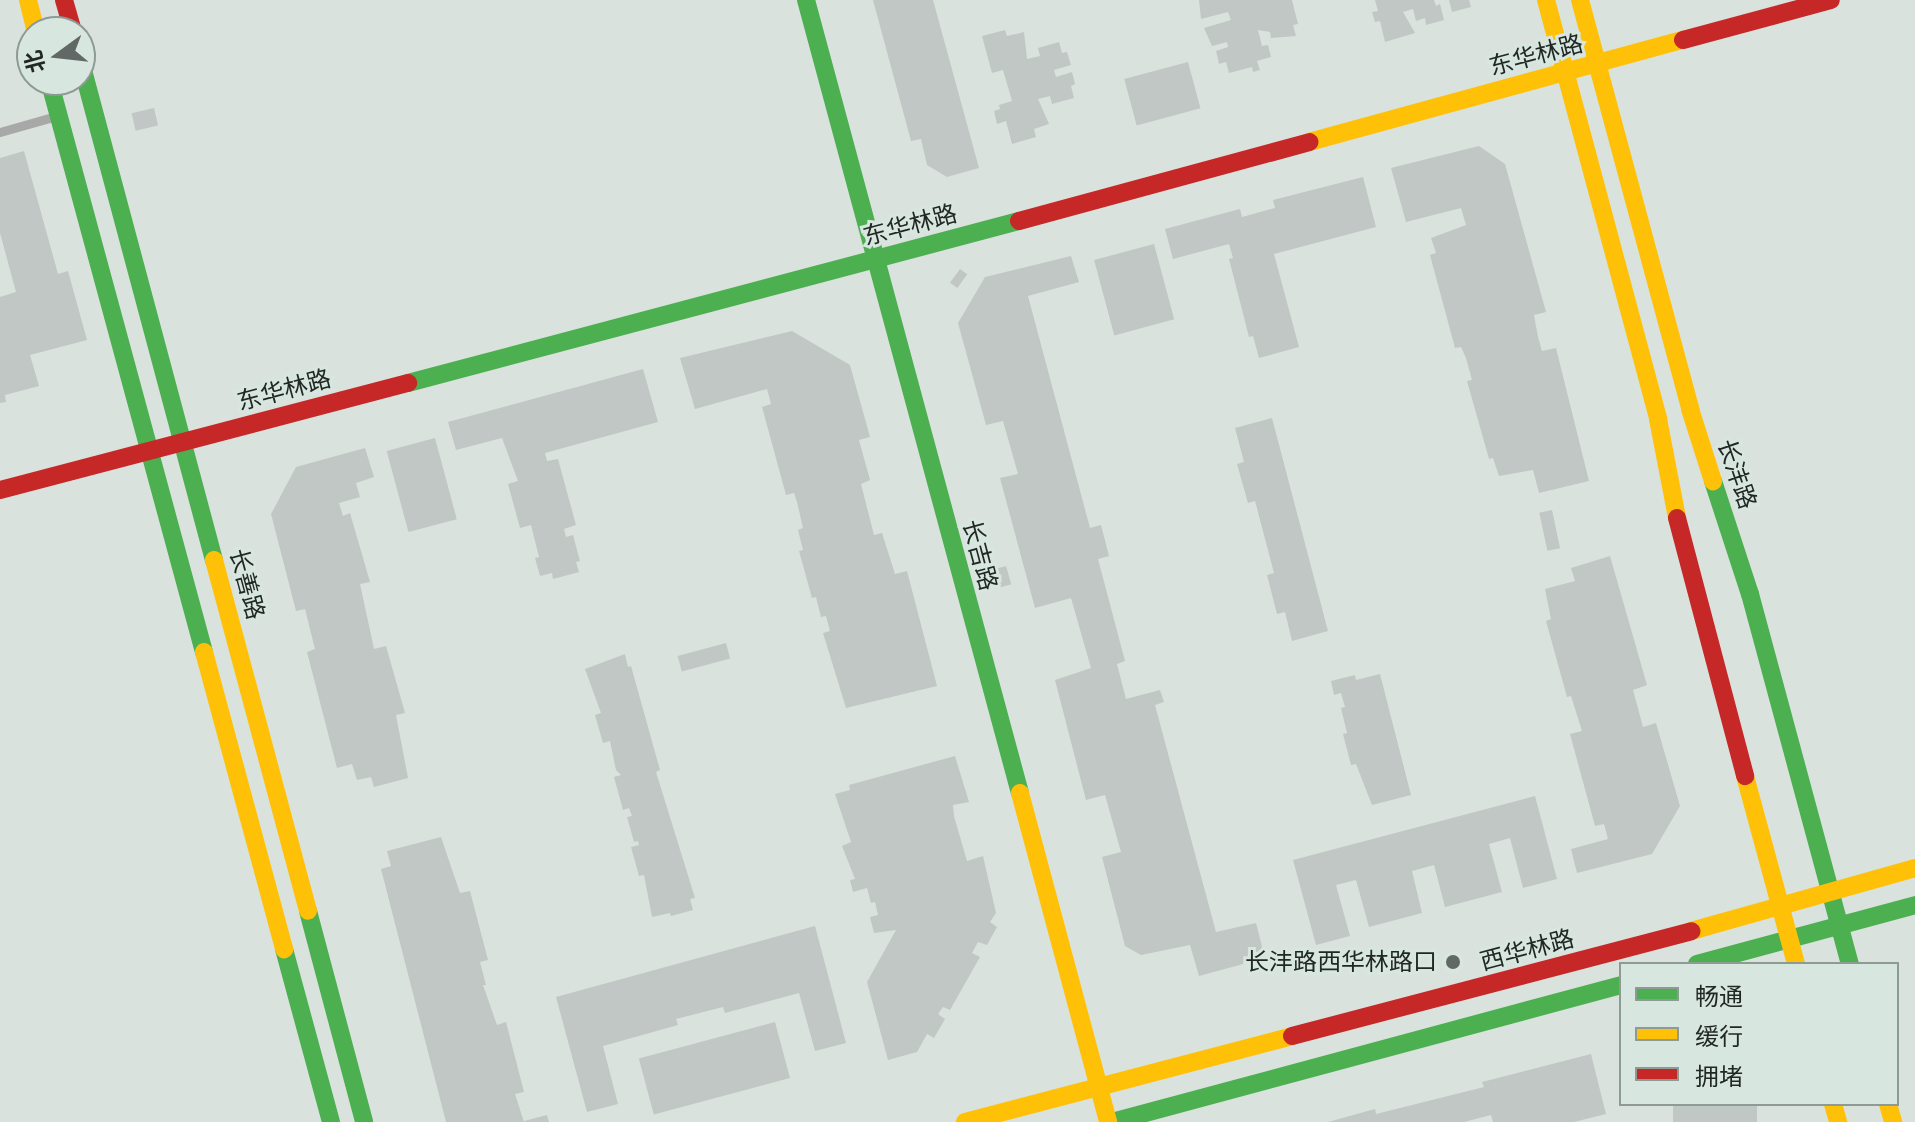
<!DOCTYPE html>
<html>
<head>
<meta charset="utf-8">
<style>
	body { margin:0 }
	#map { position:relative; width:1915px; height:1122px; overflow:hidden; background:#dae2de; font-family:Raleway,"Noto Sans SC",sans-serif }
	div>[style] { position:absolute }
	.building>* { inset:0; background:#c1c7c4; transform-origin:0 0 }
	.lane>* { height:9px; margin:-4.5px; padding:0 4.5px; transform-origin:4.5px; border-radius:4.5px; background:#a9a8a8 }
	.fast>* { height:18px; margin:-9px; padding:0 9px; transform-origin:9px; border-radius:9px; background:#4caf50 }
	.slow>* { height:18px; margin:-9px; padding:0 9px; transform-origin:9px; border-radius:9px; background:#ffc107 }
	.jam>* { height:18px; margin:-9px; padding:0 9px; transform-origin:9px; border-radius:9px; background:#c62828 }
	.dots>* { width:22px; height:22px; translate:-50% -50%; box-sizing:border-box; border:4px solid #d7e6de; border-radius:50% }
	span { translate:-50% -50%; white-space:nowrap; text-align:center; line-height:1.15; -webkit-text-stroke:6px #d7e6de; paint-order:stroke }
	.street-label { font-size:24px; color:#212724 }
	.poi-label { font-size:24px; color:#212724 }
	.right { translate:-100% -50%; text-align:right }
	.legend { position:absolute; left:1619px; top:962px; width:280px; height:144px; box-sizing:border-box; background:#d7e6de; border:2px solid #8e9a94; margin:0; padding:10px 14px; list-style:none; font-size:24px; color:#212724 }
	.legend li { display:flex; align-items:center; gap:16px; height:40px }
	.legend b { width:40px; border:2px solid #8e9a94 }
	.north { position:absolute; left:16px; top:16px; width:80px; height:80px; box-sizing:border-box; background:#d7e6de; border:2px solid #8e9a94; border-radius:50%; rotate:255deg; font-size:22px; font-weight:700; line-height:32px; text-align:center; color:#212724 }
	.north::after { content:''; display:block; margin:auto; width:28px; height:36px; background:#626865; clip-path:polygon(50% 0,100% 100%,50% 72%,0 100%) }
</style>
</head>
<body>
<div id="map">
	<div class="building">
		<div style="clip-path:polygon(873px 0,933px 0,979px 168px,947px 177px,927px 165px,921px 139px,911px 141px)"></div>
		<div style="clip-path:polygon(1199px 0,1292px 0,1298px 24px,1293px 25px,1296px 36px,1271px 38px,1270px 32px,1258px 30px,1262px 46px,1268px 45px,1271px 57px,1257px 61px,1260px 70px,1253px 72px,1252px 67px,1229px 73px,1226px 62px,1219px 64px,1216px 51px,1228px 47px,1227px 42px,1212px 46px,1204px 28px,1231px 20px,1228px 12px,1201px 19px)"></div>
		<div style="clip-path:polygon(1375px 0,1434px 0,1436px 6px,1440px 4px,1444px 20px,1426px 25px,1425px 18px,1416px 21px,1413px 9px,1403px 12px,1415px 33px,1385px 42px,1380px 21px,1375px 22px,1372px 12px,1378px 11px)"></div>
		<div style="clip-path:polygon(1449px 0,1469px 0,1471px 7px,1452px 12px)"></div>
		<div style="clip-path:polygon(1005px 30px,1007px 36px,1024px 32px,1027px 59px,1040px 56px,1038px 48px,1059px 42px,1062px 53px,1067px 52px,1071px 65px,1054px 70px,1056px 77px,1072px 72px,1075px 84px,1071px 86px,1074px 98px,1052px 104px,1050px 96px,1038px 99px,1049px 124px,1034px 129px,1036px 137px,1012px 144px,1006px 121px,997px 124px,994px 111px,1000px 109px,999px 105px,1012px 101px,1003px 70px,992px 73px,982px 36px)"></div>
		<div style="left:1188px;top:62px;width:48px;height:66px;rotate:75deg"></div>
		<div style="left:154px;top:108px;width:18px;height:23px;rotate:77deg"></div>
		<div style="clip-path:polygon(1479px 146px,1505px 164px,1546px 312px,1534px 315px,1538px 337px,1542px 351px,1556px 348px,1589px 481px,1539px 493px,1533px 470px,1499px 476px,1493px 458px,1489px 459px,1467px 381px,1472px 380px,1466px 358px,1461px 347px,1455px 348px,1430px 255px,1436px 253px,1431px 238px,1466px 225px,1461px 208px,1406px 222px,1391px 168px)"></div>
		<div style="clip-path:polygon(24px 151px,58px 274px,68px 271px,87px 340px,30px 355px,39px 386px,5px 395px,6px 402px,0 403px,0 297px,16px 292px,0 233px,0 158px)"></div>
		<div style="clip-path:polygon(1363px 177px,1376px 227px,1274px 254px,1299px 347px,1259px 358px,1253px 336px,1249px 337px,1229px 259px,1233px 258px,1229px 244px,1173px 259px,1165px 229px,1240px 209px,1242px 217px,1275px 208px,1273px 200px)"></div>
		<div style="left:1154px;top:244px;width:78px;height:62px;rotate:75deg"></div>
		<div style="clip-path:polygon(1071px 256px,1079px 282px,1028px 296px,1090px 528px,1101px 525px,1109px 556px,1098px 559px,1125px 661px,1117px 664px,1126px 699px,1160px 690px,1164px 702px,1155px 705px,1216px 932px,1256px 923px,1265px 958px,1199px 976px,1190px 945px,1141px 955px,1125px 946px,1102px 857px,1121px 852px,1105px 795px,1086px 800px,1055px 680px,1091px 668px,1071px 598px,1035px 608px,1000px 478px,1018px 474px,1003px 421px,986px 425px,958px 323px,985px 277px)"></div>
		<div style="left:960px;top:269px;width:9px;height:17px;rotate:36deg"></div>
		<div style="clip-path:polygon(792px 331px,850px 365px,870px 437px,859px 440px,870px 480px,861px 484px,874px 535px,882px 533px,895px 574px,907px 571px,937px 686px,846px 708px,823px 633px,830px 631px,826px 616px,821px 617px,816px 597px,812px 598px,799px 551px,803px 550px,798px 530px,803px 528px,797px 502px,794px 493px,786px 495px,762px 407px,771px 404px,767px 389px,695px 409px,680px 358px)"></div>
		<div style="clip-path:polygon(643px 369px,658px 422px,545px 453px,547px 461px,558px 459px,576px 525px,564px 529px,566px 537px,573px 535px,580px 561px,576px 562px,579px 572px,553px 579px,552px 573px,540px 576px,535px 558px,539px 557px,531px 525px,520px 528px,508px 484px,518px 481px,502px 438px,456px 450px,448px 422px)"></div>
		<div style="clip-path:polygon(1272px 418px,1328px 631px,1292px 641px,1285px 612px,1277px 614px,1267px 575px,1274px 573px,1255px 501px,1248px 503px,1237px 464px,1244px 462px,1235px 428px)"></div>
		<div style="left:435px;top:438px;width:84px;height:50px;rotate:75deg"></div>
		<div style="clip-path:polygon(365px 448px,374px 477px,356px 483px,360px 497px,339px 503px,343px 516px,350px 513px,370px 582px,360px 584px,374px 649px,386px 646px,405px 713px,396px 715px,408px 778px,374px 787px,371px 777px,357px 780px,352px 764px,337px 768px,307px 652px,315px 649px,305px 609px,296px 611px,271px 514px,296px 467px)"></div>
		<div style="left:1552px;top:510px;width:39px;height:13px;rotate:78deg"></div>
		<div style="clip-path:polygon(1610px 556px,1647px 685px,1633px 690px,1643px 727px,1656px 723px,1680px 806px,1652px 854px,1577px 873px,1571px 849px,1608px 839px,1604px 824px,1595px 826px,1570px 734px,1582px 731px,1571px 696px,1567px 697px,1546px 621px,1551px 619px,1545px 589px,1575px 581px,1571px 568px)"></div>
		<div style="left:1006px;top:566px;width:19px;height:11px;rotate:74deg"></div>
		<div style="left:726px;top:643px;width:16px;height:50px;rotate:75deg"></div>
		<div style="clip-path:polygon(625px 654px,628px 667px,631px 666px,660px 770px,656px 772px,695px 898px,690px 899px,693px 910px,671px 916px,670px 913px,652px 917px,644px 875px,639px 876px,631px 847px,639px 845px,638px 841px,634px 842px,627px 817px,632px 816px,629px 808px,623px 810px,614px 777px,621px 775px,616px 770px,610px 741px,603px 743px,595px 715px,601px 713px,585px 669px)"></div>
		<div style="clip-path:polygon(1380px 674px,1411px 795px,1372px 805px,1356px 764px,1351px 765px,1343px 734px,1347px 733px,1341px 708px,1345px 707px,1341px 693px,1334px 695px,1331px 681px,1355px 675px,1356px 680px)"></div>
		<div style="clip-path:polygon(955px 756px,969px 802px,953px 805px,954px 816px,967px 861px,983px 856px,996px 913px,990px 922px,997px 927px,987px 945px,978px 942px,972px 953px,980px 957px,950px 1010px,943px 1007px,938px 1014px,945px 1019px,934px 1038px,927px 1034px,917px 1052px,888px 1060px,867px 982px,896px 930px,874px 933px,870px 917px,878px 915px,875px 902px,871px 903px,867px 888px,853px 892px,850px 880px,855px 879px,842px 846px,851px 842px,835px 794px,850px 790px,849px 785px)"></div>
		<div style="clip-path:polygon(1535px 796px,1557px 879px,1523px 888px,1510px 838px,1489px 844px,1502px 892px,1445px 907px,1434px 865px,1412px 871px,1422px 913px,1369px 927px,1356px 880px,1336px 885px,1350px 936px,1316px 945px,1293px 860px)"></div>
		<div style="clip-path:polygon(441px 837px,460px 893px,470px 891px,488px 960px,480px 962px,486px 985px,483px 985px,497px 1025px,506px 1022px,524px 1092px,515px 1094px,524px 1122px,446px 1122px,381px 869px,391px 866px,387px 851px)"></div>
		<div style="clip-path:polygon(815px 926px,846px 1043px,815px 1051px,799px 993px,725px 1013px,723px 1007px,676px 1019px,678px 1025px,603px 1046px,618px 1104px,587px 1112px,556px 997px)"></div>
		<div style="left:775px;top:1022px;width:58px;height:141px;rotate:75deg"></div>
		<div style="clip-path:polygon(1591px 1054px,1606px 1114px,1574px 1122px,1493px 1122px,1491px 1115px,1464px 1122px,1328px 1122px,1375px 1109px,1376px 1114px,1484px 1087px,1482px 1082px)"></div>
		<div style="left:1673px;top:1104px;width:84px;height:19px"></div>
		<div style="clip-path:polygon(547px 1115px,549px 1122px,524px 1122px,524px 1121px)"></div>
	</div>
	<div class="lane">
		<div style="left:0;top:132px;width:58px;rotate:-15.9deg"></div>
	</div>
	<div class="fast">
		<div style="left:806px;top:0;width:821px;rotate:74.9deg"></div>
		<div style="left:80px;top:59px;width:519px;rotate:75.03deg"></div>
		<div style="left:49px;top:80px;width:593px;rotate:74.84deg"></div>
		<div style="left:408px;top:383px;width:632px;rotate:-14.85deg"></div>
		<div style="left:1713px;top:481px;width:119px;rotate:71.9deg"></div>
		<div style="left:1750px;top:594px;width:383px;rotate:74.9deg"></div>
		<div style="left:308px;top:911px;width:218px;rotate:75.1deg"></div>
		<div style="left:284px;top:949px;width:179px;rotate:74.8deg"></div>
		<div style="left:1697px;top:964px;width:226px;rotate:-15.1deg"></div>
		<div style="left:1112px;top:1122px;width:527px;rotate:-15.06deg"></div>
	</div>
	<div class="slow">
		<div style="left:28px;top:0;width:33px;rotate:76deg"></div>
		<div style="left:1546px;top:0;width:434px;rotate:75deg"></div>
		<div style="left:1658px;top:419px;width:101px;rotate:79.1deg"></div>
		<div style="left:1580px;top:0;width:424px;rotate:74.9deg"></div>
		<div style="left:1690px;top:409px;width:76px;rotate:72.3deg"></div>
		<div style="left:1309px;top:142px;width:388px;rotate:-15.3deg"></div>
		<div style="left:214px;top:560px;width:363px;rotate:75deg"></div>
		<div style="left:204px;top:652px;width:308px;rotate:74.9deg"></div>
		<div style="left:1745px;top:776px;width:195px;rotate:74.8deg"></div>
		<div style="left:1020px;top:793px;width:341px;rotate:75deg"></div>
		<div style="left:1691px;top:931px;width:233px;rotate:-15.7deg"></div>
		<div style="left:1833px;top:1104px;width:19px;rotate:74deg"></div>
		<div style="left:1888px;top:1104px;width:19px;rotate:74deg"></div>
		<div style="left:965px;top:1122px;width:338px;rotate:-14.7deg"></div>
	</div>
	<div class="jam">
		<div style="left:64px;top:0;width:33px;rotate:74deg"></div>
		<div style="left:1683px;top:40px;width:153px;rotate:-15.1deg"></div>
		<div style="left:1019px;top:221px;width:301px;rotate:-15.2deg"></div>
		<div style="left:0;top:490px;width:422px;rotate:-14.7deg"></div>
		<div style="left:1677px;top:518px;width:267px;rotate:75.2deg"></div>
		<div style="left:1292px;top:1036px;width:413px;rotate:-14.7deg"></div>
	</div>
	<div class="dots">
		<div style="left:1453px;top:962px;background:#626865"></div>
	</div>
	<div class="street-label">
		<span style="left:1536px;top:55px;rotate:-15deg">东华林路</span>
		<span style="left:910px;top:225px;rotate:-15deg">东华林路</span>
		<span style="left:284px;top:390px;rotate:-15deg">东华林路</span>
		<span style="left:1737px;top:474px;rotate:71deg">长沣路</span>
		<span style="left:980px;top:555px;rotate:75deg">长吉路</span>
		<span style="left:247px;top:584px;rotate:75deg">长善路</span>
		<span style="left:1527px;top:950px;rotate:-15deg">西华林路</span>
	</div>
	<div class="poi-label">
		<span class="right" style="left:1437px;top:962px">长沣路西华林路口</span>
	</div>
	<ul class="legend">
	<li><b style="height:10px;background:#4caf50"></b>畅通</li>
	<li><b style="height:10px;background:#ffc107"></b>缓行</li>
	<li><b style="height:10px;background:#c62828"></b>拥堵</li>
	</ul>
	<div class="north">北</div>
</div>
</body>
</html>
